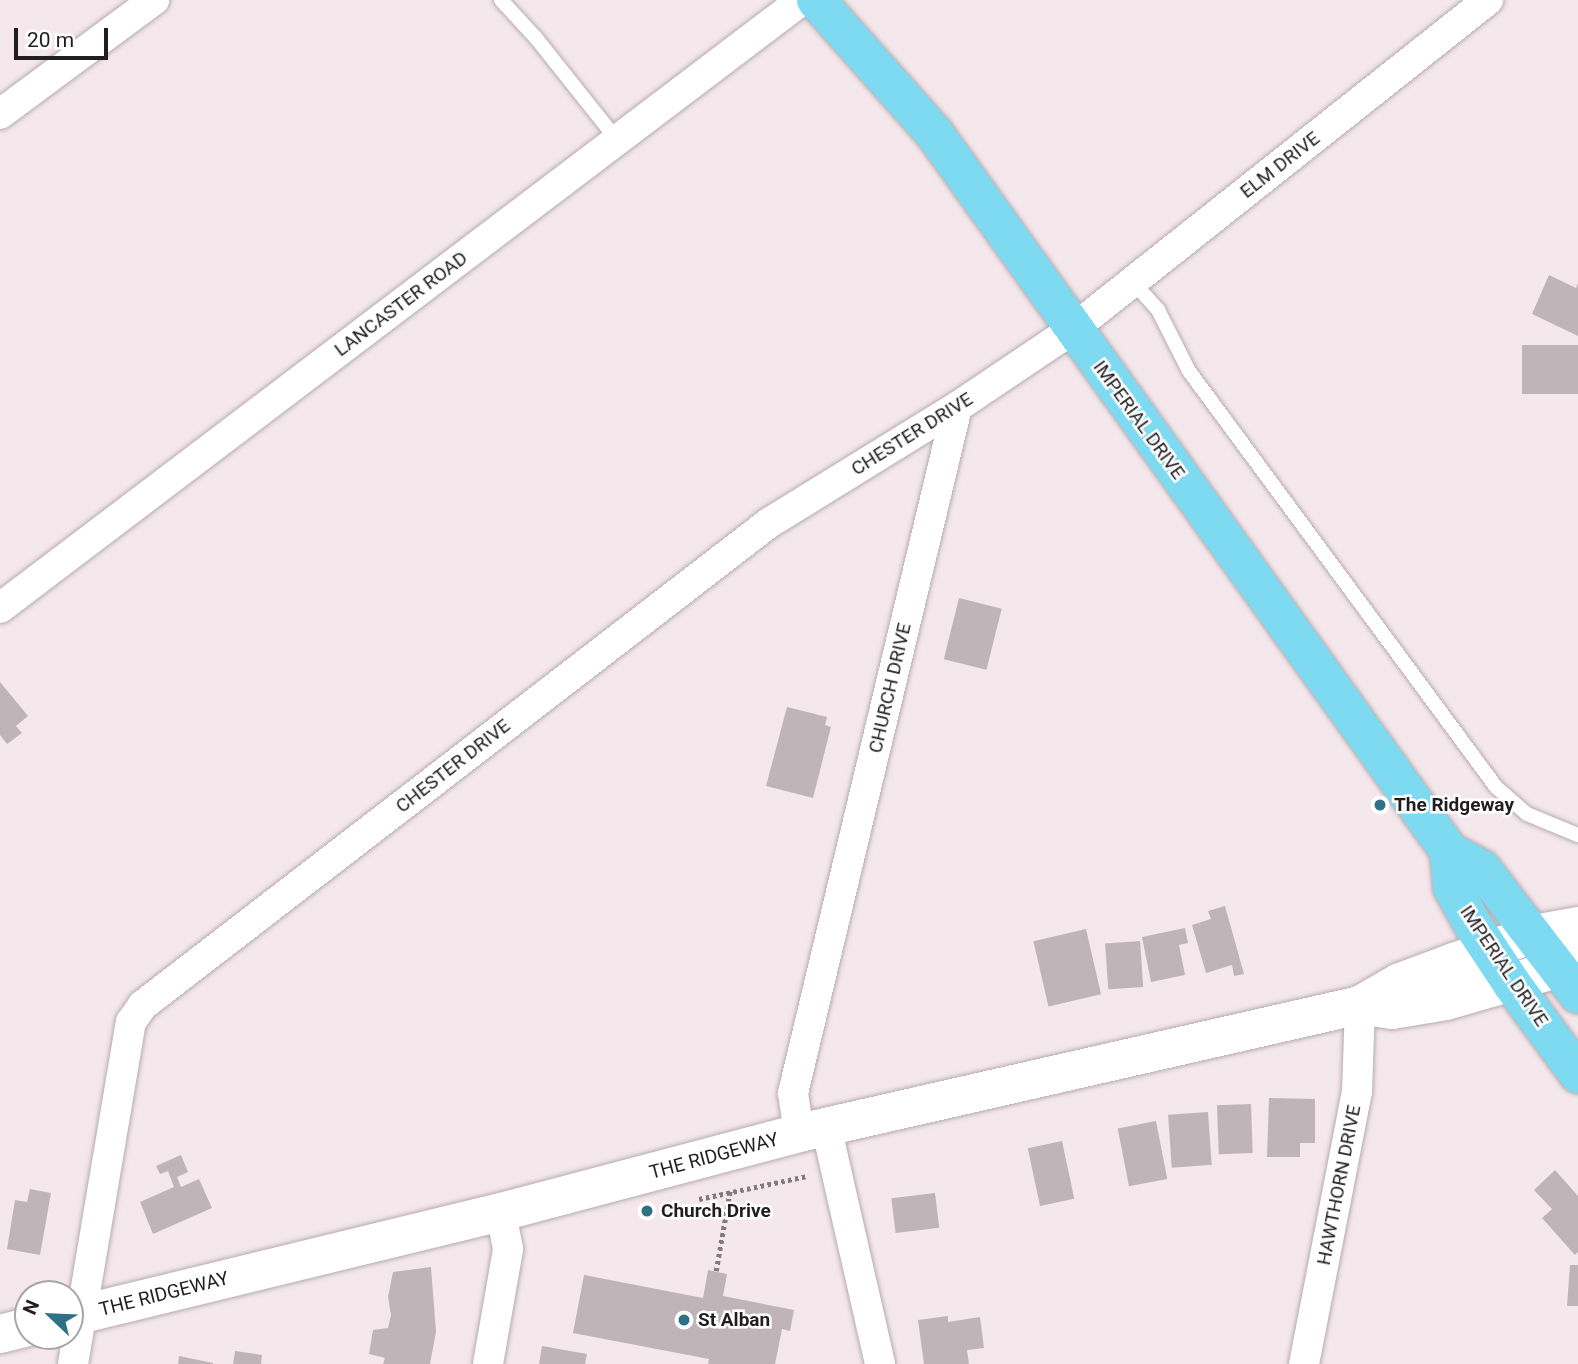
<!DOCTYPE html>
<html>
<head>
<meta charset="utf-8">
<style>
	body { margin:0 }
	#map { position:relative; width:1578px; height:1364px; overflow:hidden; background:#f4e8ec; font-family:Roboto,sans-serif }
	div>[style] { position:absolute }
	.building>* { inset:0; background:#bfb4b7; transform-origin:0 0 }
	.path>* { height:4.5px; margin-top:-2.25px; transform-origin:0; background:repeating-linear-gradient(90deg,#827b7d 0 3.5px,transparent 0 7px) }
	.roads { filter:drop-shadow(0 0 2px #b6abaf) drop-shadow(0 0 2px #b6abaf) }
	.lane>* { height:14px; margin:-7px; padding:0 7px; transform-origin:7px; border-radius:7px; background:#fff }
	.street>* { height:30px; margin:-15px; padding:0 15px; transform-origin:15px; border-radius:15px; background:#fff }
	.secondary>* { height:38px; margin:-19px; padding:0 19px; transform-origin:19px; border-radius:19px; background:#fff }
	.primary>* { height:38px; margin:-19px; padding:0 19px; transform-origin:19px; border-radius:19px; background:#7ddaf0 }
	.dots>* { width:19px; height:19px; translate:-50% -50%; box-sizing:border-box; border:4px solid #fff; border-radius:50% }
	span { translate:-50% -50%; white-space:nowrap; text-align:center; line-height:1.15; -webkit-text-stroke:5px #fff; paint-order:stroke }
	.street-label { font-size:19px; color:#221e1f }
	.poi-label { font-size:19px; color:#221e1f; font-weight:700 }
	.left { translate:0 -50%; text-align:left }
	.north { position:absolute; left:14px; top:1280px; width:70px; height:70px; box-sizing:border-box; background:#fff; border:2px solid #a7a5a5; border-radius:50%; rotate:293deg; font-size:19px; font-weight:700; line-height:28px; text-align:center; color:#221e1f }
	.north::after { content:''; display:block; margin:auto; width:24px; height:32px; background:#307285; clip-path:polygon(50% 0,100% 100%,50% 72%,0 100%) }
	.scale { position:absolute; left:14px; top:28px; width:94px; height:32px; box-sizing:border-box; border:4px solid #221e1f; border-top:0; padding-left:9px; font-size:21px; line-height:24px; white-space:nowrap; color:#221e1f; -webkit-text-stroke:5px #fff; paint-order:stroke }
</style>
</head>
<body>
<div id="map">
	<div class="building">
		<div style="clip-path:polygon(1549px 275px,1576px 288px,1578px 283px,1578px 336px,1532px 314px)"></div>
		<div style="left:1578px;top:345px;width:49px;height:56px;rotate:90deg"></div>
		<div style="left:959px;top:598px;width:44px;height:63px;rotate:14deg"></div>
		<div style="clip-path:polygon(0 682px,28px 716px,16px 726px,22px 733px,7px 744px,0 735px)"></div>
		<div style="clip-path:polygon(787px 707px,827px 717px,825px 725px,831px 727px,813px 798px,766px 786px)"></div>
		<div style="clip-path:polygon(1225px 906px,1244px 974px,1234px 976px,1232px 965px,1206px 973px,1192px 925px,1211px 919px,1208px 911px)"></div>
		<div style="clip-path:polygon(1185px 928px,1188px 943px,1179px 945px,1185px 975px,1151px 982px,1142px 937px)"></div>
		<div style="left:1086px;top:929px;width:67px;height:54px;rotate:77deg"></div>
		<div style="left:1140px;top:941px;width:46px;height:35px;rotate:86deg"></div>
		<div style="clip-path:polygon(1269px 1098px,1315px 1099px,1315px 1143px,1300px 1143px,1300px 1157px,1267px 1157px)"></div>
		<div style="left:1251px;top:1104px;width:49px;height:34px;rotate:88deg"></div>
		<div style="left:1208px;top:1112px;width:53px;height:40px;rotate:86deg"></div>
		<div style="left:1156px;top:1121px;width:59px;height:39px;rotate:79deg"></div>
		<div style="left:1062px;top:1141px;width:59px;height:35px;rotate:78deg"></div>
		<div style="clip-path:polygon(181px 1155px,188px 1172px,177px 1177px,181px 1187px,199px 1179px,212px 1208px,153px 1234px,140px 1202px,174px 1187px,168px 1171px,160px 1174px,156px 1166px)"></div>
		<div style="clip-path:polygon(1555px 1170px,1578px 1196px,1578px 1252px,1575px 1255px,1542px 1218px,1552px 1209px,1534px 1190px)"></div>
		<div style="clip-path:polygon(30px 1189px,51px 1193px,40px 1255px,7px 1249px,15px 1200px,27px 1202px)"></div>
		<div style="left:935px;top:1193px;width:35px;height:44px;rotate:83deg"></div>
		<div style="clip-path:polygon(1570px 1265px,1578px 1265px,1578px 1306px,1567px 1306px)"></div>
		<div style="clip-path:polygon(431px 1267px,436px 1332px,430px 1364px,383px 1364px,385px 1358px,369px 1354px,373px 1330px,388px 1328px,391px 1315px,388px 1297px,393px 1272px)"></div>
		<div style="clip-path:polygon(708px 1270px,727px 1274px,723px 1296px,794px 1310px,790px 1331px,782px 1329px,775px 1364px,708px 1364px,709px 1359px,573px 1333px,584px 1275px,703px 1298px)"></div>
		<div style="clip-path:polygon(948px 1316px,948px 1322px,980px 1317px,984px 1348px,967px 1350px,969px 1364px,924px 1364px,918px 1320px)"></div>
		<div style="clip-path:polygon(542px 1346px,587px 1354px,585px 1364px,539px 1364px)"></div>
		<div style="clip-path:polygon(235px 1351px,262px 1355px,261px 1364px,233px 1364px)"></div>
		<div style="clip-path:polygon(179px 1356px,213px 1363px,213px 1364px,178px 1364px)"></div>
	</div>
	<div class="path">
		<div style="left:699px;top:1199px;width:110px;rotate:-12deg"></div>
		<div style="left:716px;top:1271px;width:81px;rotate:-80.1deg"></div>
	</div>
	<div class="roads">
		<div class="lane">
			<div style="left:501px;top:0;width:52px;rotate:47.4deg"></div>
			<div style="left:536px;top:38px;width:130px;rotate:51.5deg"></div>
			<div style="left:1133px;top:282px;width:38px;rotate:48deg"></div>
			<div style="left:1158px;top:310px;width:68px;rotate:63.1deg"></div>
			<div style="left:1189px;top:371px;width:517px;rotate:53.57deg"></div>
			<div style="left:1496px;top:787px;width:41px;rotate:41.1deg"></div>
			<div style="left:1527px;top:814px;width:55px;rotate:22.4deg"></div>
		</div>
		<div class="street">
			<div style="left:0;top:114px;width:192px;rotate:-36.5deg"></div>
			<div style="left:0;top:608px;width:1006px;rotate:-37.17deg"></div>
			<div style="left:826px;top:1126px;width:244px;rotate:77.2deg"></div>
			<div style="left:799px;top:1133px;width:40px;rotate:-98.5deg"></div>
			<div style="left:793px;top:1093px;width:705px;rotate:-76.55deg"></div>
			<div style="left:73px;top:1364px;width:347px;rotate:-80.4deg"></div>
			<div style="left:131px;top:1022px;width:21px;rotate:-55deg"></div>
			<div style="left:143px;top:1005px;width:790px;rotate:-37.6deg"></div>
			<div style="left:769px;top:523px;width:221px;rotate:-31.7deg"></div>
			<div style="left:957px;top:407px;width:140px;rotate:-33.9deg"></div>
			<div style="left:1073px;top:329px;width:530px;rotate:-38.41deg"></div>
			<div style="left:488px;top:1364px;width:117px;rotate:-80.1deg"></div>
			<div style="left:508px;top:1249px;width:38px;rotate:-101deg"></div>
			<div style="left:1304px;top:1364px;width:277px;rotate:-79deg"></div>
			<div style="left:1357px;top:1092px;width:87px;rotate:-88deg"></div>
		</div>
		<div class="secondary">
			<div style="left:1360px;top:1005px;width:32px;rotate:9deg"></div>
			<div style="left:1392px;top:1010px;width:55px;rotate:-9.5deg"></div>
			<div style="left:1446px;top:1001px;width:137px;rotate:-16.1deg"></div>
			<div style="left:70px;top:1317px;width:444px;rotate:-13.7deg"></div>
			<div style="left:501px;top:1212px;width:308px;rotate:-14.8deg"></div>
			<div style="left:799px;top:1133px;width:575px;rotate:-12.85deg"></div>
			<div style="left:1360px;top:1005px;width:46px;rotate:-29.9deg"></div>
			<div style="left:1400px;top:982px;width:58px;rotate:-20.3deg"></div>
			<div style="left:1454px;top:962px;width:85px;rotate:-19.3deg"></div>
			<div style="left:1534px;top:934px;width:45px;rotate:-10.3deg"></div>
			<div style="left:0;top:1334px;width:29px;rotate:-14deg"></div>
		</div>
		<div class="primary">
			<div style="left:816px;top:0;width:178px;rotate:48.4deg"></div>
			<div style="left:934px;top:133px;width:884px;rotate:54.35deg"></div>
			<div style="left:1449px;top:851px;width:38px;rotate:29deg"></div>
			<div style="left:1482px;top:869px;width:158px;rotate:52.5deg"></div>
			<div style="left:1449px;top:851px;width:36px;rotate:85deg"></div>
			<div style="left:1452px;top:887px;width:43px;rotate:61.1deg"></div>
			<div style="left:1473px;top:925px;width:71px;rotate:56.5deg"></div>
			<div style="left:1512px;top:984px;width:112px;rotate:53.7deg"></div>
		</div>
	</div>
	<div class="dots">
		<div style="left:1380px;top:805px;background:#307285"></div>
		<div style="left:647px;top:1211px;background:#307285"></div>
		<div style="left:684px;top:1320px;background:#307285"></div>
	</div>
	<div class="street-label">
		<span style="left:1280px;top:165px;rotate:-38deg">ELM DRIVE</span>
		<span style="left:401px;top:304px;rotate:-37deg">LANCASTER ROAD</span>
		<span style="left:1139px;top:420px;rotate:54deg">IMPERIAL DRIVE</span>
		<span style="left:912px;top:434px;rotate:-32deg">CHESTER DRIVE</span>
		<span style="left:890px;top:688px;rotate:-77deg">CHURCH DRIVE</span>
		<span style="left:453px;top:766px;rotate:-38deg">CHESTER DRIVE</span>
		<span style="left:1504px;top:966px;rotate:56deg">IMPERIAL DRIVE</span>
		<span style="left:714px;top:1156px;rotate:-15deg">THE RIDGEWAY</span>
		<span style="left:1339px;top:1185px;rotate:-79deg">HAWTHORN DRIVE</span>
		<span style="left:164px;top:1294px;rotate:-14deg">THE RIDGEWAY</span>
	</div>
	<div class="poi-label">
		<span class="left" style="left:1394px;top:805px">The Ridgeway</span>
		<span class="left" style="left:661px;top:1211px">Church Drive</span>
		<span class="left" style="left:698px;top:1320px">St Alban</span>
	</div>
	<div class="north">N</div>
	<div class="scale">20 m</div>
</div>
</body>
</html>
